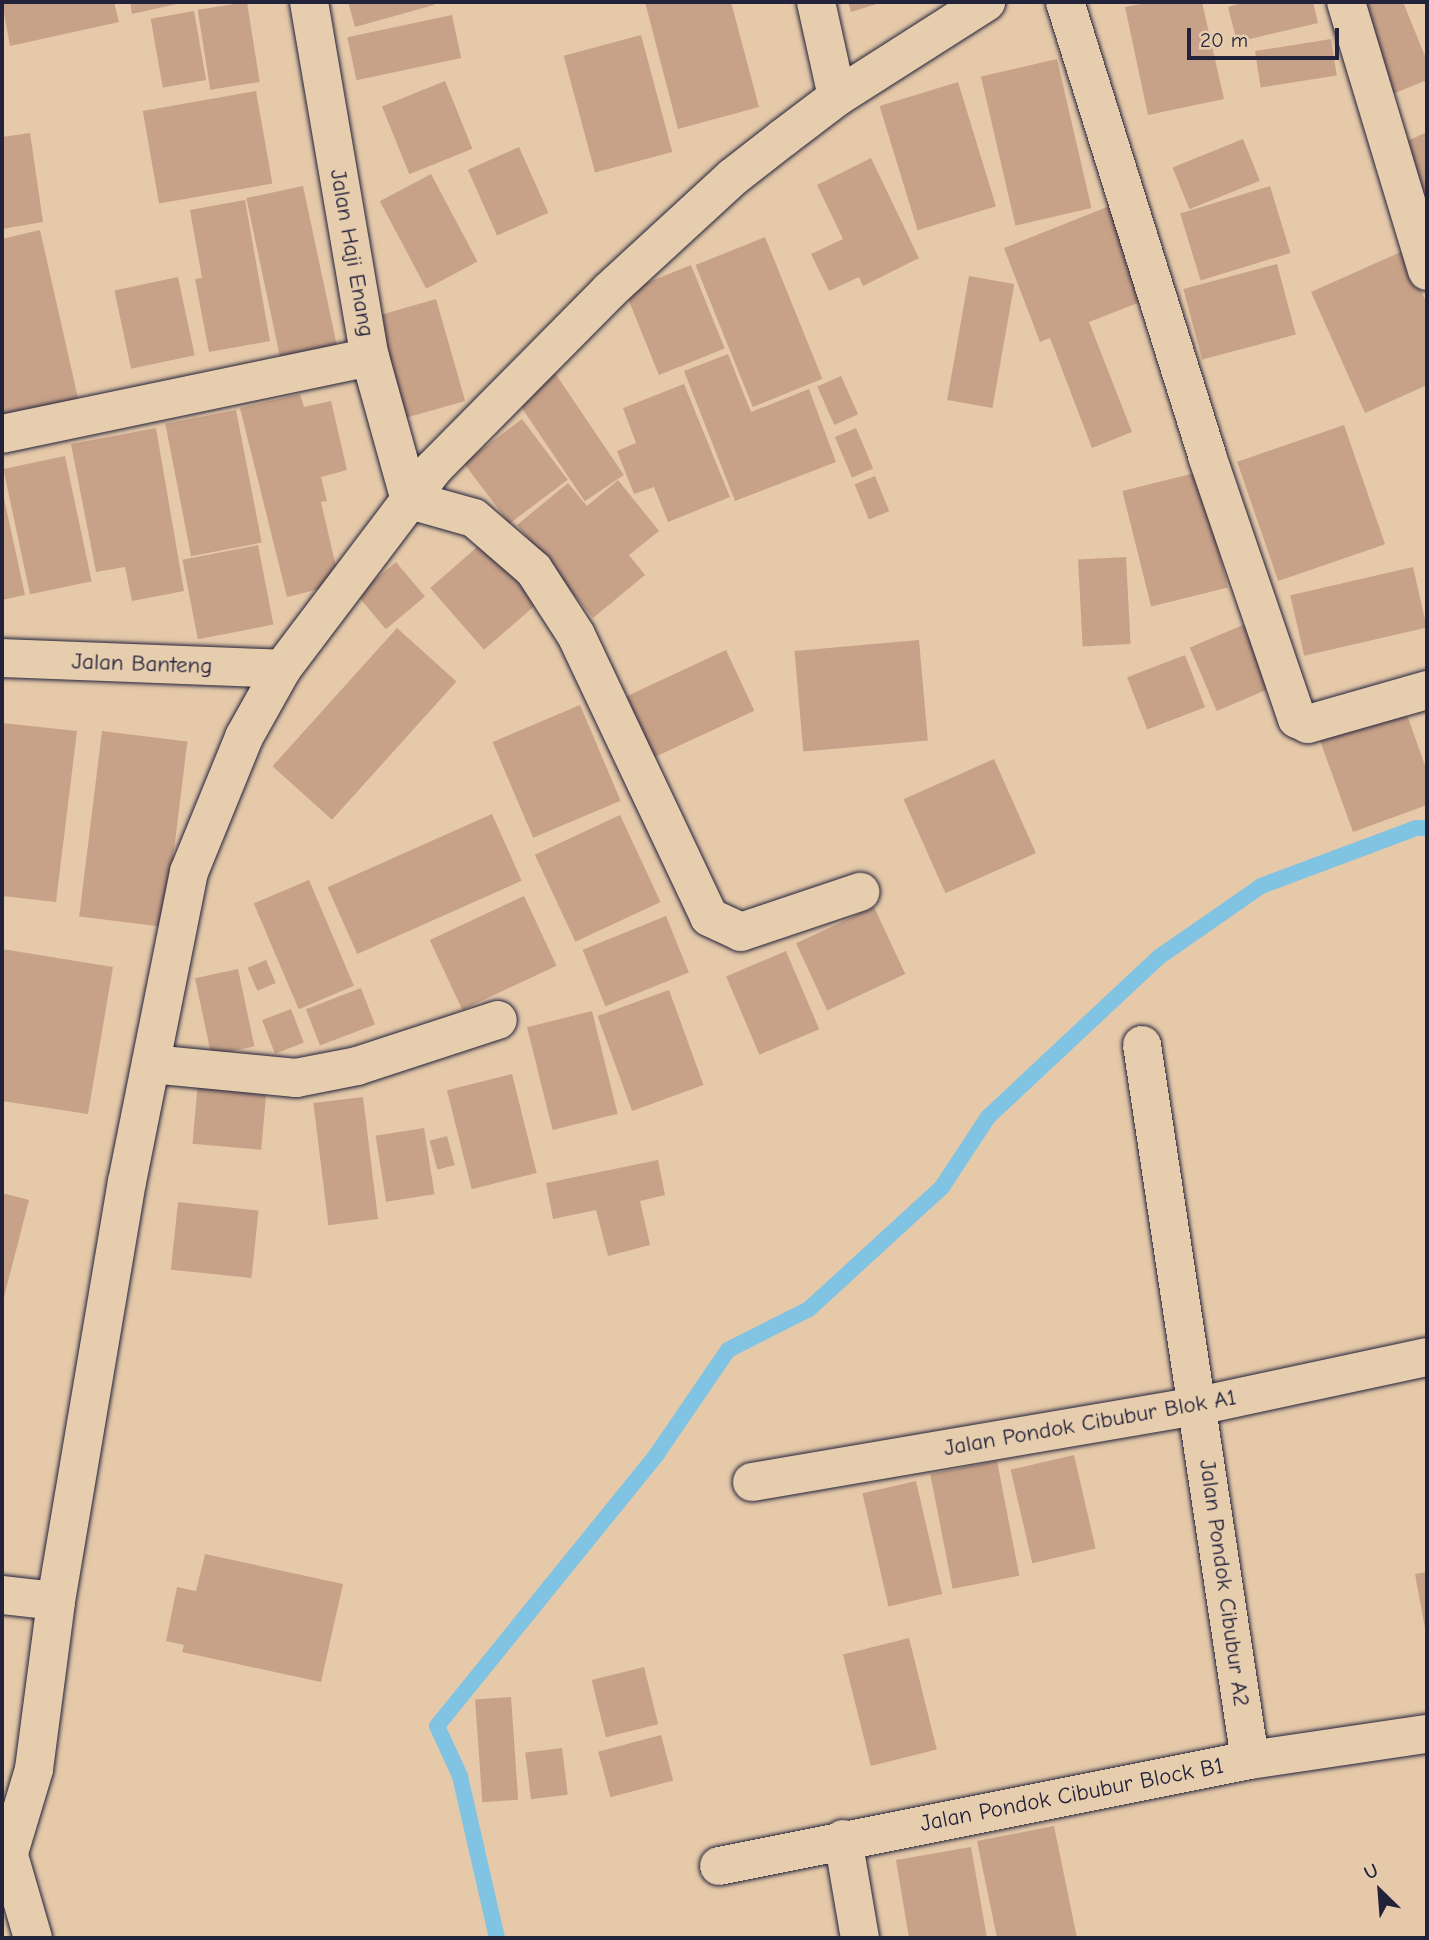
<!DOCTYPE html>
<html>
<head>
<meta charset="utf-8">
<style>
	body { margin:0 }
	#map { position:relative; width:1429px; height:1940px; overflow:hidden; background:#e5c9a9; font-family:"Comic Neue",sans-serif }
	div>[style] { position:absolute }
	.stream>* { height:16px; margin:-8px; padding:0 8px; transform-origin:8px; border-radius:8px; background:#81c3e2 }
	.building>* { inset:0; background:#c8a288; transform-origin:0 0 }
	.roads { filter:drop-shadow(0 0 2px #22223b) drop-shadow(0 0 2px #22223b) }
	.street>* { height:38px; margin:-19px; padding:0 19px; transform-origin:19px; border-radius:19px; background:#e6cdae }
	.secondary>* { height:38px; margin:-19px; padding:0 19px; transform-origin:19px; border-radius:19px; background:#e6cdae }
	span { translate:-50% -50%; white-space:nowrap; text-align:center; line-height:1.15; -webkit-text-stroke:5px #e6cdae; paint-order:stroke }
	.street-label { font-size:23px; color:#22223b }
	.frame { position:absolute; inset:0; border:4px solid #22223b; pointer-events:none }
	.north { position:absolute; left:1345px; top:1856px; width:70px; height:70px; -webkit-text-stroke:5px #e6cdae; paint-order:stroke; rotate:335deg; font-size:19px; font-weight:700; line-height:28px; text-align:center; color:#22223b }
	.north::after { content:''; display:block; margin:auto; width:24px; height:32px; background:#22223b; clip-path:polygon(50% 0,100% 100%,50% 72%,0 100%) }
	.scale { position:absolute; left:1187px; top:28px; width:152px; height:32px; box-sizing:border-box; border:4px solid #22223b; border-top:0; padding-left:9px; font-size:21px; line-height:24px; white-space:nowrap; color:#22223b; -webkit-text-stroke:5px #e6cdae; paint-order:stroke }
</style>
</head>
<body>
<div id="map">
	<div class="stream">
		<div style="left:497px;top:1938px;width:166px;rotate:-102.9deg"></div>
		<div style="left:460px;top:1776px;width:55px;rotate:-114.7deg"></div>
		<div style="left:437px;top:1726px;width:350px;rotate:-51deg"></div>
		<div style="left:657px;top:1454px;width:126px;rotate:-55.7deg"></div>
		<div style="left:728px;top:1350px;width:91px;rotate:-26.8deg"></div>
		<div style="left:809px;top:1309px;width:180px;rotate:-42.5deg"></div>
		<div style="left:942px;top:1187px;width:84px;rotate:-56.7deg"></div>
		<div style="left:988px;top:1117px;width:234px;rotate:-43.1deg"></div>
		<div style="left:1159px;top:957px;width:124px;rotate:-34.8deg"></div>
		<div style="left:1261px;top:886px;width:165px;rotate:-20.5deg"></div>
		<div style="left:1416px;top:828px;width:11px"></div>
	</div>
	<div class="building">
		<div style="clip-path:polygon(2px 2px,114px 2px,119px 22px,10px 46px)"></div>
		<div style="clip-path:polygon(130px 2px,180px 2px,181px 3px,132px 14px)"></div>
		<div style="left:247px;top:2px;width:81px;height:50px;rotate:81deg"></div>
		<div style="clip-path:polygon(348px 2px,433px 2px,434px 5px,355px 27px)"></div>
		<div style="clip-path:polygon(645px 2px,731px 2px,759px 107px,678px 129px)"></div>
		<div style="clip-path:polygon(848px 2px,883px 2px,851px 12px)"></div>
		<div style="clip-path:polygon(1151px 2px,1202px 2px,1224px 99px,1148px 115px,1125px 7px)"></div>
		<div style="clip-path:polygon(1245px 2px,1313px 2px,1318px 23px,1237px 42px,1228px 7px)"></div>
		<div style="clip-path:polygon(1352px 2px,1403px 2px,1427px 61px,1427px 80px,1390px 95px)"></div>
		<div style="left:194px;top:11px;width:70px;height:44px;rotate:80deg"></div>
		<div style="left:452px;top:15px;width:44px;height:107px;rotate:78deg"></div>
		<div style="left:641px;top:35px;width:121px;height:80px;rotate:75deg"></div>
		<div style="left:1331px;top:39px;width:37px;height:77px;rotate:81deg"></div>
		<div style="left:1057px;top:59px;width:153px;height:78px;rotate:77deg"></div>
		<div style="left:445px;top:81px;width:73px;height:68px;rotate:68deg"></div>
		<div style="left:958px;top:82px;width:130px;height:82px;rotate:73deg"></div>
		<div style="left:256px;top:91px;width:94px;height:115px;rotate:80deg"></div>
		<div style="clip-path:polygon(1427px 132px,1427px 212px,1398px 145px)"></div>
		<div style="clip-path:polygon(30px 133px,43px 222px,2px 229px,2px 137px)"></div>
		<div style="left:1243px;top:139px;width:45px;height:76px;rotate:68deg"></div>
		<div style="left:519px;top:147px;width:72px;height:56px;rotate:66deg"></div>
		<div style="clip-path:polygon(871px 158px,919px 258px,863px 286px,859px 277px,829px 291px,811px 254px,843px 239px,817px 185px)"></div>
		<div style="left:431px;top:174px;width:99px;height:58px;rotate:62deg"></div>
		<div style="left:303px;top:186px;width:165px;height:58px;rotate:78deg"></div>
		<div style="left:1270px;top:186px;width:70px;height:94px;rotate:73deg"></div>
		<div style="clip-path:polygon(245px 200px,270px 341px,209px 352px,195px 279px,202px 278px,190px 210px)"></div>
		<div style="clip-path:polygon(1112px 205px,1148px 299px,1089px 322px,1132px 432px,1092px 448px,1050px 338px,1040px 342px,1004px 248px)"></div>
		<div style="clip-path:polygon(40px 230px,80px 407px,2px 425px,2px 239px)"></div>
		<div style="left:765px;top:237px;width:153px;height:75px;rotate:68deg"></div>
		<div style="clip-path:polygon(1403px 251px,1427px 304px,1427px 385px,1365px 413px,1311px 292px)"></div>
		<div style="left:1277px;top:264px;width:73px;height:97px;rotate:75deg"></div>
		<div style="left:691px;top:265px;width:90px;height:71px;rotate:68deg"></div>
		<div style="left:969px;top:276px;width:46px;height:126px;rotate:10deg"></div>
		<div style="left:178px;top:277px;width:80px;height:65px;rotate:78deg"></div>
		<div style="left:436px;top:299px;width:106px;height:66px;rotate:74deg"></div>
		<div style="clip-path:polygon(728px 354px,751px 412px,809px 389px,836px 462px,735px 501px,684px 371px)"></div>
		<div style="left:555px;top:373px;width:123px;height:47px;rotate:56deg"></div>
		<div style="left:841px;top:376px;width:42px;height:26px;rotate:66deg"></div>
		<div style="clip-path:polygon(684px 384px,730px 497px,668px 522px,654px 487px,634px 494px,617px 451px,636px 443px,623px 408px)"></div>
		<div style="clip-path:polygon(300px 394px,304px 407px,331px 401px,347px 470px,321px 477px,327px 501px,321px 502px,340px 584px,287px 597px,240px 408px)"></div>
		<div style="left:236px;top:410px;width:135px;height:72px;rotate:79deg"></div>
		<div style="left:522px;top:419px;width:76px;height:73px;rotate:53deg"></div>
		<div style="left:1344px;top:425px;width:126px;height:113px;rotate:71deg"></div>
		<div style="clip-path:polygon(156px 428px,184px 591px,132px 601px,125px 567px,96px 572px,71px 444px)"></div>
		<div style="left:856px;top:428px;width:44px;height:23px;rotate:67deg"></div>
		<div style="left:65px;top:456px;width:128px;height:63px;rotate:78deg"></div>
		<div style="left:1199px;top:472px;width:119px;height:79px;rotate:76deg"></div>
		<div style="left:875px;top:476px;width:38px;height:22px;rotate:68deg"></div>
		<div style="clip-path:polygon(618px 480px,659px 531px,629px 555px,645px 575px,593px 618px,517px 525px,568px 483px,587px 506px)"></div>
		<div style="clip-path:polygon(2px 489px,25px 595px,2px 600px)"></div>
		<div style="left:483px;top:542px;width:82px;height:70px;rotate:49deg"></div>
		<div style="left:258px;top:545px;width:81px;height:77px;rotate:79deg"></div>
		<div style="left:1126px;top:557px;width:87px;height:48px;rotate:87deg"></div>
		<div style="left:396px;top:562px;width:45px;height:51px;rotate:50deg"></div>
		<div style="left:1413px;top:567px;width:62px;height:126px;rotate:77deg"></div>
		<div style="left:1245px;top:624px;width:69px;height:60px;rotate:67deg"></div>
		<div style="left:397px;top:628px;width:80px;height:186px;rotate:42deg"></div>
		<div style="left:919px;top:640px;width:101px;height:125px;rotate:85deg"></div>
		<div style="left:726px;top:650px;width:67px;height:115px;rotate:65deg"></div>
		<div style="left:1185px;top:655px;width:56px;height:62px;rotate:69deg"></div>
		<div style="clip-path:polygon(1403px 704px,1427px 771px,1427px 805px,1353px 832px,1318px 735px)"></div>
		<div style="left:580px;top:705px;width:104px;height:95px;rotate:67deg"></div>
		<div style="clip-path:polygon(2px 723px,77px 731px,56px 902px,2px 896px)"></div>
		<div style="left:102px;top:731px;width:86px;height:187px;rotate:7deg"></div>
		<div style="left:994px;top:759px;width:103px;height:99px;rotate:66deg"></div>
		<div style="left:492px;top:814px;width:73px;height:180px;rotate:66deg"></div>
		<div style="left:620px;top:815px;width:96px;height:94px;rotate:65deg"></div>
		<div style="left:309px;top:880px;width:115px;height:60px;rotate:67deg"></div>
		<div style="left:524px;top:896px;width:77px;height:104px;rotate:65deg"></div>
		<div style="left:874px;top:907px;width:74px;height:86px;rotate:65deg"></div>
		<div style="left:666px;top:916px;width:61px;height:90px;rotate:68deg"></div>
		<div style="clip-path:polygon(2px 949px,113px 967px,88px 1114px,2px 1101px)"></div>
		<div style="left:786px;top:951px;width:85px;height:65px;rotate:67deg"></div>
		<div style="left:266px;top:960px;width:25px;height:20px;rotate:67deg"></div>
		<div style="left:238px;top:969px;width:79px;height:44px;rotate:78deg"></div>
		<div style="left:361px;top:988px;width:39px;height:59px;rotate:69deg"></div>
		<div style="left:669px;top:990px;width:101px;height:76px;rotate:70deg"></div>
		<div style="left:291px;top:1009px;width:36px;height:31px;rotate:69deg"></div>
		<div style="left:592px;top:1011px;width:106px;height:67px;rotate:76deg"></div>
		<div style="left:512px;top:1074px;width:102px;height:67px;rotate:76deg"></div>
		<div style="left:198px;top:1081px;width:69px;height:63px;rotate:5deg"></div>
		<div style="left:363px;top:1097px;width:123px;height:50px;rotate:83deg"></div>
		<div style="left:424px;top:1128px;width:67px;height:49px;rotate:81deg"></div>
		<div style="left:447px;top:1136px;width:30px;height:18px;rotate:75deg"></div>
		<div style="clip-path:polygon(658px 1160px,665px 1195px,640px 1201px,650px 1245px,608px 1256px,596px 1210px,553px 1219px,546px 1183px)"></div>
		<div style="clip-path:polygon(2px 1193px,29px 1200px,3px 1301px,2px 1301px)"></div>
		<div style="left:178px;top:1202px;width:81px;height:68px;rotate:6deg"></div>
		<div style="left:1074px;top:1455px;width:96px;height:65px;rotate:77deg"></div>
		<div style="left:997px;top:1461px;width:117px;height:68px;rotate:79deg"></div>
		<div style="left:916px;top:1481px;width:116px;height:55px;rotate:77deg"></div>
		<div style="clip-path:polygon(205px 1554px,343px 1584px,321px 1682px,182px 1652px,184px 1645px,166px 1641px,177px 1587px,196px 1591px)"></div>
		<div style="clip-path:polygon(1427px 1572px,1427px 1634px,1426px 1634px,1415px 1574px)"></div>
		<div style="left:909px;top:1638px;width:115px;height:68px;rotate:76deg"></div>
		<div style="left:644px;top:1667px;width:59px;height:54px;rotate:76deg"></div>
		<div style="left:511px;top:1697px;width:103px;height:36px;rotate:86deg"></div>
		<div style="left:661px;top:1735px;width:47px;height:65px;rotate:75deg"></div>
		<div style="left:562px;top:1748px;width:47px;height:37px;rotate:83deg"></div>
		<div style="clip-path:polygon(1054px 1826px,1077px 1938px,997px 1938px,977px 1841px)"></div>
		<div style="clip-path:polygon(971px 1847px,987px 1938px,909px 1938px,896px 1860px)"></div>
	</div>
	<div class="roads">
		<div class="street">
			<div style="left:309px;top:2px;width:360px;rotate:80.3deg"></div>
			<div style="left:370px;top:357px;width:148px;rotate:74.4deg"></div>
			<div style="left:410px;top:500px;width:66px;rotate:15.7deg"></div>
			<div style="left:474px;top:518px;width:79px;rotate:40.9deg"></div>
			<div style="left:534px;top:570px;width:77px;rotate:57.1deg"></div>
			<div style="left:576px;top:635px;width:312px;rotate:64.7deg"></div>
			<div style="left:709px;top:917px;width:35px;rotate:25deg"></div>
			<div style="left:741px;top:932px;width:126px;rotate:-18.6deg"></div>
			<div style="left:816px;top:2px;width:97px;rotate:77.5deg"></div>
			<div style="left:1065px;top:2px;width:476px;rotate:72.6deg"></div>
			<div style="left:1207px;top:456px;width:278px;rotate:71.1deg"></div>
			<div style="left:1297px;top:719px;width:12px;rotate:24deg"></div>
			<div style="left:1308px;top:724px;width:124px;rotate:-15.9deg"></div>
			<div style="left:1346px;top:2px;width:281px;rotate:73.2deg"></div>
			<div style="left:2px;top:434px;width:376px;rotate:-11.8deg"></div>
			<div style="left:2px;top:658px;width:280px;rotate:2.2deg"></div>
			<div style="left:1142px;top:1045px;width:723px;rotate:81.41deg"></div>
			<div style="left:151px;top:1064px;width:146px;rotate:5.5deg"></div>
			<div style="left:296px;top:1078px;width:62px;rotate:-11.1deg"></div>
			<div style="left:357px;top:1066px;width:148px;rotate:-18.1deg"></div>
			<div style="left:752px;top:1482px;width:452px;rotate:-9.7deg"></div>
			<div style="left:1198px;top:1406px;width:234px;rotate:-12.1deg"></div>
			<div style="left:2px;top:1595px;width:54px;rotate:6.3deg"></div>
			<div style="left:843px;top:1839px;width:100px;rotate:80.3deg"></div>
			<div style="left:10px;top:1859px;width:82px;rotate:73.8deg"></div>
			<div style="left:719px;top:1866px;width:541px;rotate:-11.29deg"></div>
			<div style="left:1250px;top:1760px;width:179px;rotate:-8.4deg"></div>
		</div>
		<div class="secondary">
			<div style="left:2px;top:1876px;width:112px;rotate:-73.3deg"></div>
			<div style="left:34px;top:1769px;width:169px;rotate:-82.5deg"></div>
			<div style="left:56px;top:1601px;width:425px;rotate:-80.4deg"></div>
			<div style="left:127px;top:1182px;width:316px;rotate:-78.7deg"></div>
			<div style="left:189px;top:872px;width:146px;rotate:-67.8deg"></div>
			<div style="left:244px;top:737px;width:78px;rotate:-60.8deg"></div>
			<div style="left:282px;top:669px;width:251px;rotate:-52.9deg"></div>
			<div style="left:433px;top:469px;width:250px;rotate:-45.3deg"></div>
			<div style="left:609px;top:291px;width:168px;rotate:-42.6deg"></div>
			<div style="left:733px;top:177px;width:63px;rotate:-38deg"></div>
			<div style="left:783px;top:138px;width:68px;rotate:-37.2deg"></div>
			<div style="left:837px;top:97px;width:177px;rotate:-32.5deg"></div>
		</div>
	</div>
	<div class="street-label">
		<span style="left:352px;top:253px;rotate:80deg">Jalan Haji Enang</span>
		<span style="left:142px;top:664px;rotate:2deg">Jalan Banteng</span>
		<span style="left:1090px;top:1423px;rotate:-10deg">Jalan Pondok Cibubur Blok A1</span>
		<span style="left:1224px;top:1583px;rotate:82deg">Jalan Pondok Cibubur A2</span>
		<span style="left:1072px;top:1795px;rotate:-11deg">Jalan Pondok Cibubur Block B1</span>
	</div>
	<div class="frame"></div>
	<div class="north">U</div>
	<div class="scale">20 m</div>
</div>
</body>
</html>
